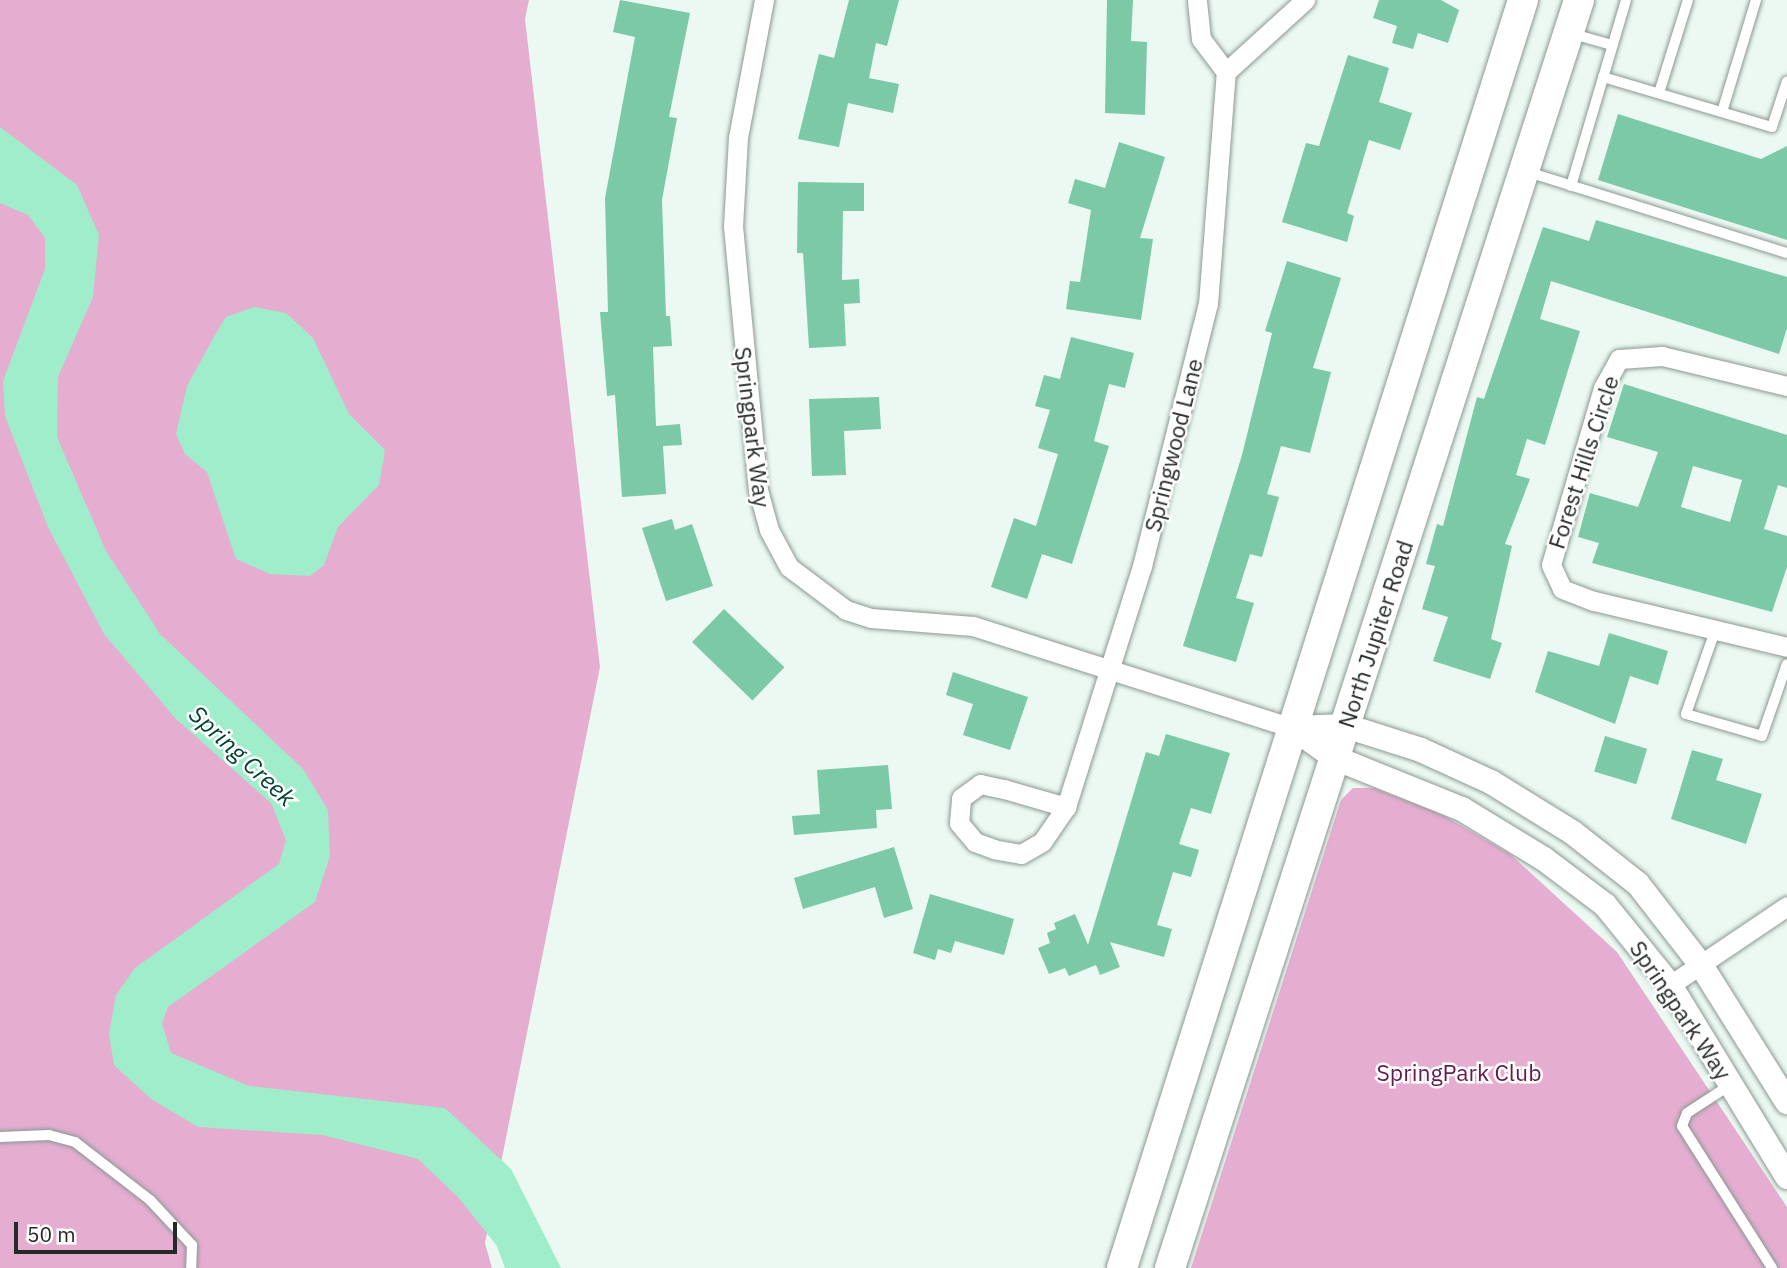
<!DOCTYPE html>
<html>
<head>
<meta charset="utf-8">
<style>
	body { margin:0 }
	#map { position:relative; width:1787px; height:1268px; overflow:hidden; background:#ebf9f2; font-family:"IBM Plex Sans",sans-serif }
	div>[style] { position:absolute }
	.green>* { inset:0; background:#e5aed1 }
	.water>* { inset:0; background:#9fedca }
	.building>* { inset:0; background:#7bc9a7; transform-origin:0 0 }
	.roads { filter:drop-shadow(0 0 2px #8c9892) drop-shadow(0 0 2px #8c9892) }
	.service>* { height:10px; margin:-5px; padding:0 5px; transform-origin:5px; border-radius:5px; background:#fff }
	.minor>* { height:19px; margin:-9.5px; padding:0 9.5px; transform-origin:9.5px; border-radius:9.5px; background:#fff }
	.tertiary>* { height:24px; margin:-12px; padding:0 12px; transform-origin:12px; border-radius:12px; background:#fff }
	.primary>* { height:30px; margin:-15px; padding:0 15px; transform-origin:15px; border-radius:15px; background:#fff }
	span { translate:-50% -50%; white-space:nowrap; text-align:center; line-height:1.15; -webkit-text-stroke:5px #fff; paint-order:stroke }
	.street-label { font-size:23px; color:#252a27 }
	.park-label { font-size:23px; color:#631a50 }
	.water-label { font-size:24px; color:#00432d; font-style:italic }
	.scale { position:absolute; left:14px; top:1222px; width:163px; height:32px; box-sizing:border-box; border:4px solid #252a27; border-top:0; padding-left:9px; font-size:21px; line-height:24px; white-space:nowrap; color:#252a27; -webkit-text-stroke:5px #fff; paint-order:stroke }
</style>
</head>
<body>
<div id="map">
	<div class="green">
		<div style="clip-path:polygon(0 0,529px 0,525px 19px,600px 667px,485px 1243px,492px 1268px,0 1268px)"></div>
		<div style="clip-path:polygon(1353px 788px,1374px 788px,1443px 815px,1510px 854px,1617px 952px,1787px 1207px,1787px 1268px,1191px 1268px,1341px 800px)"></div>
	</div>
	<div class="water">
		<div style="clip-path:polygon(0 127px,77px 185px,99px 235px,93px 297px,58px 377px,57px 437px,106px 551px,160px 634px,303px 769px,328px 810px,330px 856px,315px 902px,168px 1007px,162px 1023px,171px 1053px,249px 1086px,445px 1108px,511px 1169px,561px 1268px,505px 1268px,497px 1246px,458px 1197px,418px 1159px,322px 1135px,198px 1127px,151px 1099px,114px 1065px,109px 1034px,116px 995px,135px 968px,279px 864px,286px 840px,271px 803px,176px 719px,104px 634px,48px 527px,5px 416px,3px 381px,45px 269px,45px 238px,28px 215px,0 203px)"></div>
		<div style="clip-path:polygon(254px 307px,286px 313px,313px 338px,349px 414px,385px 450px,379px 485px,338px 527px,324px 565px,310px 576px,270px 574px,236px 559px,207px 472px,185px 454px,176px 434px,187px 386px,215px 335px,226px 317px)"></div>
	</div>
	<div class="building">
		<div style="clip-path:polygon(620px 0,690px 13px,669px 117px,677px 118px,662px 200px,666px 316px,670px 316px,672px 346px,653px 347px,656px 426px,680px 424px,682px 445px,663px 446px,666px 494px,622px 497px,615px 395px,607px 396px,600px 312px,608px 312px,605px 198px,635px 37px,613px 32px)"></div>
		<div style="clip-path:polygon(849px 0,899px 0,887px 46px,876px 43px,869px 78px,899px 84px,893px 113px,848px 103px,839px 147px,798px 139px,819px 54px,834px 58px)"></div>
		<div style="clip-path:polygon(1107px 0,1133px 0,1131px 41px,1147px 42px,1145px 115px,1105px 113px)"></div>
		<div style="clip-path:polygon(1379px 0,1441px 0,1459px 10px,1448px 43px,1418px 33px,1413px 49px,1392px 43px,1397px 26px,1373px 18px)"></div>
		<div style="clip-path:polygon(1348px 55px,1389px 68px,1379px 102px,1412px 113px,1400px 150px,1369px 140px,1347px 213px,1354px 216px,1347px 242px,1282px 222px,1306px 143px,1319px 146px)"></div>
		<div style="clip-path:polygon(1618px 114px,1761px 159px,1787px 146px,1787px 240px,1598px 180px)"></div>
		<div style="clip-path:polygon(1119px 142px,1165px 157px,1140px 238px,1153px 239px,1141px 320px,1066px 309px,1070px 281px,1080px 282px,1091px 210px,1068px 203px,1075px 179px,1105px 188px)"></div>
		<div style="clip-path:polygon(798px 182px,864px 183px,864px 211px,843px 211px,842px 280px,859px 279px,860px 303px,844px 304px,846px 346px,809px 348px,803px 253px,797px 253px)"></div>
		<div style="clip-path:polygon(1596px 220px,1787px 277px,1787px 328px,1779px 354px,1551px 281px,1540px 319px,1580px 331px,1545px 445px,1527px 439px,1516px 475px,1530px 479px,1505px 544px,1512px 546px,1491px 639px,1502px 643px,1490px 679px,1433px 661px,1448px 617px,1422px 609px,1435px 566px,1426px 564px,1437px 524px,1443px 526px,1477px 397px,1484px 399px,1543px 227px,1589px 241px)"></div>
		<div style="clip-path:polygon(1287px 261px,1341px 278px,1313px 368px,1331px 372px,1310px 453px,1281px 446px,1267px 494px,1279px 497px,1262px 557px,1250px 554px,1236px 598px,1254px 603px,1236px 662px,1183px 646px,1242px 455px,1272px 333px,1265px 331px)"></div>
		<div style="clip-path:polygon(1071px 337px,1134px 353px,1125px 388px,1109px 384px,1094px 441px,1109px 446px,1072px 564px,1042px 554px,1027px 599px,991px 587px,1014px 518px,1036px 526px,1058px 454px,1038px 448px,1050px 410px,1035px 406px,1044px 375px,1060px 379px)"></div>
		<div style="clip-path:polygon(evenodd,1624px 384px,1787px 435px,1787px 488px,1778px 485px,1764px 529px,1787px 536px,1787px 567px,1772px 612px,1592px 563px,1599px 543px,1578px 537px,1590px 493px,1638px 507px,1658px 452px,1607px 437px,1624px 384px,1693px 466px,1742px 480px,1730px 522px,1681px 507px,1693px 466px)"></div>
		<div style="clip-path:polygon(879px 397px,881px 429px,844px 431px,846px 475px,812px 476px,809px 399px)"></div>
		<div style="clip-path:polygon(672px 519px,675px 530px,692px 524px,713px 586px,666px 601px,642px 528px)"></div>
		<div style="left:724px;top:609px;width:84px;height:46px;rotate:44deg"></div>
		<div style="clip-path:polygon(1609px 633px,1668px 651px,1658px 685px,1630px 676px,1615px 724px,1535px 692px,1548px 651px,1599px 666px)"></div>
		<div style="clip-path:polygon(953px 672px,1028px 697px,1010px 750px,963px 735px,973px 704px,946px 695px)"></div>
		<div style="clip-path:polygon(1166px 734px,1230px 753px,1211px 814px,1191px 808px,1179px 844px,1199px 850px,1191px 877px,1173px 872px,1157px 925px,1172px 929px,1164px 957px,1110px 942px,1120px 967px,1100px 975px,1096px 965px,1069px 976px,1065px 968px,1049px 974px,1038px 948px,1050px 943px,1047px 933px,1056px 929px,1054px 923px,1075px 914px,1088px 945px,1146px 752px,1159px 756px)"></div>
		<div style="left:1605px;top:736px;width:44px;height:37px;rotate:17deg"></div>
		<div style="clip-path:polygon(1692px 750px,1723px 759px,1716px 780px,1762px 794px,1746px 844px,1671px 819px)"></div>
		<div style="clip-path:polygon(888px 765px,892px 809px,876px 810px,877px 828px,794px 835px,792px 816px,820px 814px,817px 770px)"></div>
		<div style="clip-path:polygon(894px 847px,913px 909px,884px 918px,875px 887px,803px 909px,794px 878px)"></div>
		<div style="clip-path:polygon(930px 894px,1014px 919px,1004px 955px,955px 941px,951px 953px,938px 949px,935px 960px,913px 953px)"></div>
	</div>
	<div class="roads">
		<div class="service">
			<div style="left:1573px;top:34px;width:41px;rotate:15.8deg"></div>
			<div style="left:1603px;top:77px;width:176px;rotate:16.5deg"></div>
			<div style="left:1772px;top:127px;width:48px;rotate:-71.9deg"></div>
			<div style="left:1659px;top:93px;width:97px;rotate:-72.7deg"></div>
			<div style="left:1722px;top:112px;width:117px;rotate:-73.1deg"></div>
			<div style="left:1528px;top:172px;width:271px;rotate:17.4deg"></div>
			<div style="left:1571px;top:186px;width:194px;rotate:-73.5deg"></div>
			<div style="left:1715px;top:631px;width:88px;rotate:109.3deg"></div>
			<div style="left:1686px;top:714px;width:79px;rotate:16.1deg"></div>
			<div style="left:1762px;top:736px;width:76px;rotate:-70.9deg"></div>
			<div style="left:1730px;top:1085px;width:51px;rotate:146.9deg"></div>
			<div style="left:1687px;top:1113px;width:14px;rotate:111deg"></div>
			<div style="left:1682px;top:1126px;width:168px;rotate:57.6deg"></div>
			<div style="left:0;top:1137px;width:49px;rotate:-2.3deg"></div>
			<div style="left:49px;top:1135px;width:27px;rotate:15deg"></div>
			<div style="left:75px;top:1142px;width:95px;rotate:37.7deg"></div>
			<div style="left:150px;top:1200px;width:62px;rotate:47deg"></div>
			<div style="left:192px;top:1245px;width:23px;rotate:92deg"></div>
		</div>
		<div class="minor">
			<div style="left:764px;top:0;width:139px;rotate:100.7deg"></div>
			<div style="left:738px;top:137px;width:89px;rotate:93.2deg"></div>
			<div style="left:733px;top:226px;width:265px;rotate:84.6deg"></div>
			<div style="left:758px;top:490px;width:41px;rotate:74.6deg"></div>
			<div style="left:769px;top:530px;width:42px;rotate:61.6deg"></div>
			<div style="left:789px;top:567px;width:71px;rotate:37deg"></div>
			<div style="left:846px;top:610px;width:26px;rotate:18deg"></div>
			<div style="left:871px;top:618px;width:102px;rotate:4.5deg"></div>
			<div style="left:973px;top:626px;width:336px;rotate:17.7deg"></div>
			<div style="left:1226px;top:72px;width:107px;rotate:-42.3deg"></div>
			<div style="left:1787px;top:386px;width:129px;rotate:-166.5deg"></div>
			<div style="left:1662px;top:356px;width:43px;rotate:176deg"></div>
			<div style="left:1619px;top:359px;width:33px;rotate:119deg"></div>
			<div style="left:1603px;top:388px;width:184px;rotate:106.4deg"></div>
			<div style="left:1551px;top:565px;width:26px;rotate:65deg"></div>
			<div style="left:1562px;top:589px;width:34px;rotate:21deg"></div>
			<div style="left:1594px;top:601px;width:198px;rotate:13.4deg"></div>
			<div style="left:980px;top:784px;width:25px;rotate:12deg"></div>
			<div style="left:1004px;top:789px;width:65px;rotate:16.2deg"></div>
			<div style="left:1066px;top:807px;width:42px;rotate:124.4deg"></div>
			<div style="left:1042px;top:842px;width:24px;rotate:150deg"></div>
			<div style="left:1021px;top:854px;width:27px;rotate:-170deg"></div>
			<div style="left:994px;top:849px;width:20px;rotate:-160deg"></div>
			<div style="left:975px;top:842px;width:25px;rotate:-130deg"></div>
			<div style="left:959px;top:823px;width:25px;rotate:-85deg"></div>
			<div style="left:961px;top:798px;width:24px;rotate:-36deg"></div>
			<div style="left:1066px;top:807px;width:253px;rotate:-72.5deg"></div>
			<div style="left:1142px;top:566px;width:270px;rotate:-75.9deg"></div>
			<div style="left:1208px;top:304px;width:233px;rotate:-85.6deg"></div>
			<div style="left:1226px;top:72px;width:41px;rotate:-127.1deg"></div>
			<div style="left:1201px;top:39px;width:39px;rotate:-96deg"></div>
			<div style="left:1670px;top:985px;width:141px;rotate:-34deg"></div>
		</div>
		<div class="tertiary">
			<div style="left:1293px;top:728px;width:52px;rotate:35.5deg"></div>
			<div style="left:1335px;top:758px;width:137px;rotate:21.9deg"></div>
			<div style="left:1462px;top:809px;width:96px;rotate:31.4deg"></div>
			<div style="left:1544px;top:859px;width:76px;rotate:37deg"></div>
			<div style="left:1605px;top:905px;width:103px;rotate:50.9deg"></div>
			<div style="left:1670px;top:985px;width:225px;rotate:58.6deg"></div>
			<div style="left:1293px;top:728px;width:53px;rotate:-2.2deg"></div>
			<div style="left:1346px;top:726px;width:79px;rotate:17.7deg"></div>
			<div style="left:1421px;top:750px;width:77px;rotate:24.6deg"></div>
			<div style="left:1491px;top:782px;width:95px;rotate:31.7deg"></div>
			<div style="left:1572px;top:832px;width:84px;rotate:38.2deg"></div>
			<div style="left:1638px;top:884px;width:103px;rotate:52.1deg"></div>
			<div style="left:1701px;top:965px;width:162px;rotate:57.9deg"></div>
		</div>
		<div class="primary">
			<div style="left:1122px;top:1268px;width:1330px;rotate:-72.45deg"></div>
			<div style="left:1170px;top:1268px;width:1332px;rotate:-72.12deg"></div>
		</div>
	</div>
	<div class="street-label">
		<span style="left:753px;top:427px;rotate:83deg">Springpark Way</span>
		<span style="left:1173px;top:445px;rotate:-76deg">Springwood Lane</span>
		<span style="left:1583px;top:462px;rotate:-72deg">Forest Hills Circle</span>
		<span style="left:1375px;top:634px;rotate:-72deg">North Jupiter Road</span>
		<span style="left:1681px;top:1010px;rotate:56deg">Springpark Way</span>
	</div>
	<div class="park-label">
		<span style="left:1459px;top:1072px">SpringPark Club</span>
	</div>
	<div class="water-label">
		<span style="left:242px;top:756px;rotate:43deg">Spring Creek</span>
	</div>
	<div class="scale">50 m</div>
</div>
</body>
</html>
